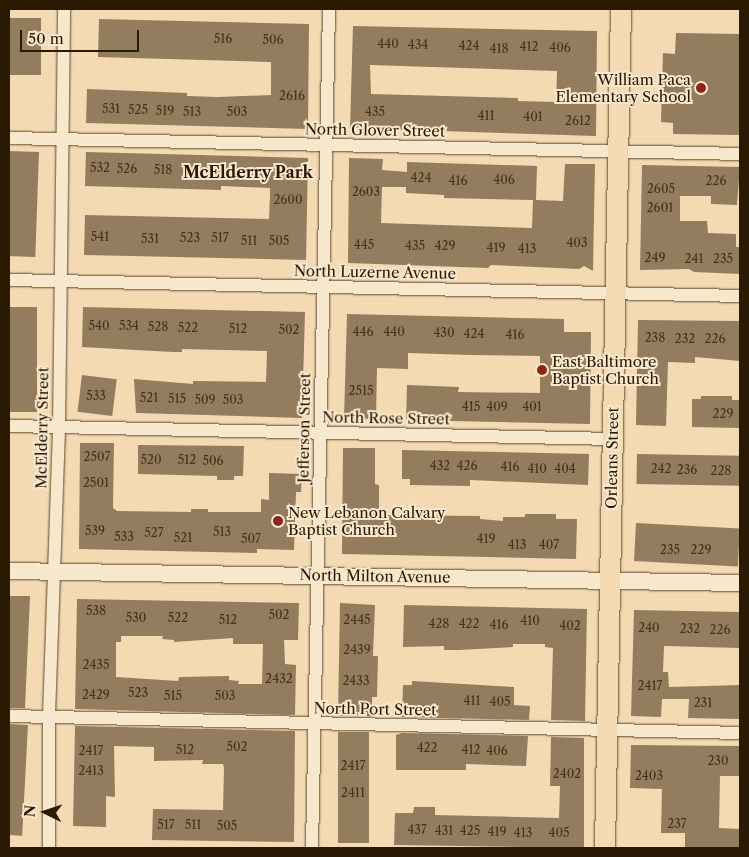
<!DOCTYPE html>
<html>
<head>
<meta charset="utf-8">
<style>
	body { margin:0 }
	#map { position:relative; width:749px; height:857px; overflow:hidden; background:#f3dab2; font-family:"Libre Caslon Text",serif }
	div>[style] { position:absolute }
	.building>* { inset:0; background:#937d5e; transform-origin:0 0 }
	.roads { filter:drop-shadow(0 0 1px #5c492f) drop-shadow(0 0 1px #5c492f) }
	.minor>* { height:12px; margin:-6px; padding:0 6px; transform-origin:6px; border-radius:6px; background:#f7e7cd }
	.tertiary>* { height:16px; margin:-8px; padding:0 8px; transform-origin:8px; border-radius:8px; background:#f7e7cd }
	.primary>* { height:20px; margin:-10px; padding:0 10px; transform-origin:10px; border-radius:10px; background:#f3dab2 }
	.dots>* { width:14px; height:14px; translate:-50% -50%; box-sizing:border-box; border:2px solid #f7e7cd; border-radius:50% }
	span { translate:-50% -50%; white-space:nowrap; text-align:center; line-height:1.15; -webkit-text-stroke:4px #f7e7cd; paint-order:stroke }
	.number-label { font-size:12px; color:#44321a }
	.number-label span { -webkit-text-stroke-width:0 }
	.poi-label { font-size:15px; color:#2a1903 }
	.right { translate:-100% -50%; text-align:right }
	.left { translate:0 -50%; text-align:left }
	.street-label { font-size:15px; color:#2a1903 }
	.neighbourhood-label { font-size:16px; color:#2a1903; font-weight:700 }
	.frame { position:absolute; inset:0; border:10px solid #2a1903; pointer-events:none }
	.north { position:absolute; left:20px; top:787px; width:50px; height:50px; -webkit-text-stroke:4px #f7e7cd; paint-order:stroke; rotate:274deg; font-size:14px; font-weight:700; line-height:20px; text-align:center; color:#2a1903 }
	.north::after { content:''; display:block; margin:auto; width:18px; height:22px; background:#2a1903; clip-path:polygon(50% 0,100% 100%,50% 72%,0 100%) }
	.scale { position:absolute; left:20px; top:30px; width:119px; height:22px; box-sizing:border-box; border:2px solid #2a1903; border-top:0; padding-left:6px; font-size:15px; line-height:18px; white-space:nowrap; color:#2a1903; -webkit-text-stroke:4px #f7e7cd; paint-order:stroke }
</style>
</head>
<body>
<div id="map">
	<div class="building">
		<div style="left:9px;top:18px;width:32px;height:57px"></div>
		<div style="clip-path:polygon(99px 19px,309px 24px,308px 129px,86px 123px,87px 89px,187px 93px,187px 96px,218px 97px,271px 95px,271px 62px,98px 57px)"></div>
		<div style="clip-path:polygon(evenodd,353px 26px,597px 31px,596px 136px,350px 128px,353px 26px,370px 65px,557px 71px,556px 102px,518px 101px,518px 98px,371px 94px,370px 65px)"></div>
		<div style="clip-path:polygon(676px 33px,740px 34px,740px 135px,673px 134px,673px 123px,661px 122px,663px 53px,675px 54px)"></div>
		<div style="left:9px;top:151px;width:30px;height:105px;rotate:2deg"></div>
		<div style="clip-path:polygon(86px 152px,308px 158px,306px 260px,84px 255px,85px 215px,269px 219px,270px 194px,270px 188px,221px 186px,221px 190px,85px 186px)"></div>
		<div style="clip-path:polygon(evenodd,349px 158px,383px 159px,382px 170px,407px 172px,407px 162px,537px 166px,536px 200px,563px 201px,565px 164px,595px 164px,593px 271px,584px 266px,579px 269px,491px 265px,488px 268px,348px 263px,349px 158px,382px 187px,406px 187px,406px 193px,444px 195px,444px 198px,533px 200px,532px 228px,381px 223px,382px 187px)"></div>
		<div style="clip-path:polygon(642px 165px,740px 167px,737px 205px,711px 204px,711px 196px,680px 196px,680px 221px,707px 221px,708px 233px,736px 234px,736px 247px,740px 247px,740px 274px,694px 272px,689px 269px,640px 270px)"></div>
		<div style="left:9px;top:307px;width:28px;height:105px"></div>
		<div style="clip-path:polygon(83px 307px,305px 312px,302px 418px,136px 413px,134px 379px,193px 384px,193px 381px,266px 382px,267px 351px,182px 349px,182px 352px,173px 352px,82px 347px)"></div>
		<div style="clip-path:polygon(347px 314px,564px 319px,564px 332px,591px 332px,590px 424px,406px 420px,407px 385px,459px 387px,458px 392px,540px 393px,540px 356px,470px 355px,408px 353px,408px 369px,377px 368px,376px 419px,344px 418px)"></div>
		<div style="clip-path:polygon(638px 320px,740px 321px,740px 361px,695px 357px,695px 363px,668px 362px,666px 426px,636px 425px)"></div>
		<div style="left:82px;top:375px;width:35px;height:37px;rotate:7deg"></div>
		<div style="clip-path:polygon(701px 396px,732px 396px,732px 400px,740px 400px,740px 428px,692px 427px,692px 399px,701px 399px)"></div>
		<div style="clip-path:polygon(80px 443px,114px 443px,113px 508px,117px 511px,191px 512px,191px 509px,208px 509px,208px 512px,261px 512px,261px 499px,269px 500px,269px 473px,302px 474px,301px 492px,296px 492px,294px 550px,257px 549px,257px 553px,79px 549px)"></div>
		<div style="clip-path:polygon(138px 445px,244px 446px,243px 476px,234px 476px,234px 480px,217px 480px,217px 476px,138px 474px)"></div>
		<div style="clip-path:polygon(343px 448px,375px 448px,375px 484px,379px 485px,379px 515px,480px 516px,480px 519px,503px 521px,503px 517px,525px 517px,525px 514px,556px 514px,556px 519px,577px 519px,576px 559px,342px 554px)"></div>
		<div style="clip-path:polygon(402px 450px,589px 454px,588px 485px,470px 480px,470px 486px,410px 485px,410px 479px,402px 479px)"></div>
		<div style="left:637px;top:454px;width:103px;height:30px;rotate:1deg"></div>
		<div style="left:636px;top:523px;width:104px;height:38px;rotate:3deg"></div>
		<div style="clip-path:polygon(9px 596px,30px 596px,25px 708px,9px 708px)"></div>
		<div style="clip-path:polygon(evenodd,77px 599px,299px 603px,298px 640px,284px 640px,285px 664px,296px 665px,295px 715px,75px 709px,77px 599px,121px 636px,163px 636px,162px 639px,174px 640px,174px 642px,233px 638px,233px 644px,263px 644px,262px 684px,238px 684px,239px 681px,229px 680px,229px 676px,179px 677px,178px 681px,116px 677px,116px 642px,121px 642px,121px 636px)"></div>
		<div style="clip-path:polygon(340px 603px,375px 605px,373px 656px,378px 656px,377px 697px,372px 697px,372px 716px,338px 716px)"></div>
		<div style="clip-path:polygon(404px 605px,587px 609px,585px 721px,551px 720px,553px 648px,545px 647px,545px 644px,513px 644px,513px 647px,459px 650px,444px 650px,444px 646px,403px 647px)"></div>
		<div style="clip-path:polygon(634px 610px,740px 612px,740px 648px,664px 646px,663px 672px,668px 672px,669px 687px,740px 685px,740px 719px,688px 718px,689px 699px,662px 699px,661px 717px,631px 716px)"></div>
		<div style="clip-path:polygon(412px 681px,514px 687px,514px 705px,530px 706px,529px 720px,402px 717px,403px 685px,412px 685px)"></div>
		<div style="left:9px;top:724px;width:19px;height:111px;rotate:3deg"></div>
		<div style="clip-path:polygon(75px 726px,295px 731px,294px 842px,152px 840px,153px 809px,223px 810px,224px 768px,223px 764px,202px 764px,203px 760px,154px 761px,154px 747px,114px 746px,115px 797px,106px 796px,106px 827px,73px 826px)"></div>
		<div style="left:338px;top:732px;width:31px;height:111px"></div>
		<div style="clip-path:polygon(402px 733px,528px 736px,526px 766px,466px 764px,466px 770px,396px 770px,396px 735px)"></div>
		<div style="clip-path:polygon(551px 737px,584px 738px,584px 848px,394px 845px,395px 813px,413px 813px,414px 807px,435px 807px,435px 815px,559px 818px,560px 786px,550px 786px)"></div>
		<div style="clip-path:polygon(631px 745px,740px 746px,740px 776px,720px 776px,719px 828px,740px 829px,740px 848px,685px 848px,685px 833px,661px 833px,662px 789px,630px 788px)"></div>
	</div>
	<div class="roads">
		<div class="minor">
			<div style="left:9px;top:138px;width:731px;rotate:1.25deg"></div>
			<div style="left:9px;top:280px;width:731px;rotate:1.25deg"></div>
			<div style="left:9px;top:426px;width:604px;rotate:1.23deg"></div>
			<div style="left:9px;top:716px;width:731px;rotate:1.33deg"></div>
			<div style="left:49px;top:848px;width:132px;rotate:-90deg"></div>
			<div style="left:49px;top:716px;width:289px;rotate:-88deg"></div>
			<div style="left:59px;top:427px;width:418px;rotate:-89.3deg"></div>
			<div style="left:312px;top:848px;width:839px;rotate:-88.84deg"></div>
		</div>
		<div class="tertiary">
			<div style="left:9px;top:571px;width:731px;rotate:0.94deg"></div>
		</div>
		<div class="primary">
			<div style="left:605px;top:848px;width:839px;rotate:-88.91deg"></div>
		</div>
	</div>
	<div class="dots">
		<div style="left:701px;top:88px;background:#8f2418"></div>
		<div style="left:542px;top:370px;background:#8f2418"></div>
		<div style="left:278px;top:521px;background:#8f2418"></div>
	</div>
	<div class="number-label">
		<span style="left:223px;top:39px">516</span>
		<span style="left:273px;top:40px">506</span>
		<span style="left:388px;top:44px">440</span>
		<span style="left:418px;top:45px">434</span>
		<span style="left:469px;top:46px">424</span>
		<span style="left:529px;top:47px">412</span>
		<span style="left:560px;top:48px">406</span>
		<span style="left:499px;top:49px">418</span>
		<span style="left:292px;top:96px">2616</span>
		<span style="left:111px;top:109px">531</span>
		<span style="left:138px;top:110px">525</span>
		<span style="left:165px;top:111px">519</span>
		<span style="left:192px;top:112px">513</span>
		<span style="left:237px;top:112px">503</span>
		<span style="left:375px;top:112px">435</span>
		<span style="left:486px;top:116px">411</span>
		<span style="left:533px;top:117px">401</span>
		<span style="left:578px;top:121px">2612</span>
		<span style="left:100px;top:168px">532</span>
		<span style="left:127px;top:169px">526</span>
		<span style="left:163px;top:170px">518</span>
		<span style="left:421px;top:178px">424</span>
		<span style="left:504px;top:180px">406</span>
		<span style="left:458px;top:181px">416</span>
		<span style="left:716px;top:181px">226</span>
		<span style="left:661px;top:189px">2605</span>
		<span style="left:366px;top:192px">2603</span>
		<span style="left:288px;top:200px">2600</span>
		<span style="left:660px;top:208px">2601</span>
		<span style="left:100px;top:237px">541</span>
		<span style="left:190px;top:238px">523</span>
		<span style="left:220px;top:238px">517</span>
		<span style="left:150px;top:239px">531</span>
		<span style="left:249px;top:241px">511</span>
		<span style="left:279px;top:241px">505</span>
		<span style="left:577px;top:243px">403</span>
		<span style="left:364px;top:245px">445</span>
		<span style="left:415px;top:246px">435</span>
		<span style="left:445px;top:246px">429</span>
		<span style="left:496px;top:248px">419</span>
		<span style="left:527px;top:249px">413</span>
		<span style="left:655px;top:258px">249</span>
		<span style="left:694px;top:259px">241</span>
		<span style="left:723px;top:259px">235</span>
		<span style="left:99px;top:326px">540</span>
		<span style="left:129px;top:326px">534</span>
		<span style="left:158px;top:327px">528</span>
		<span style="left:188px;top:328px">522</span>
		<span style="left:238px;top:329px">512</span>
		<span style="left:289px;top:330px">502</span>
		<span style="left:363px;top:332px">446</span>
		<span style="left:394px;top:332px">440</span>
		<span style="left:444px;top:333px">430</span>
		<span style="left:474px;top:334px">424</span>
		<span style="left:515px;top:335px">416</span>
		<span style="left:655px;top:338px">238</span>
		<span style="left:685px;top:339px">232</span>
		<span style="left:715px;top:339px">226</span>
		<span style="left:361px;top:391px">2515</span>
		<span style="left:96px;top:396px">533</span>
		<span style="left:149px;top:398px">521</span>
		<span style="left:177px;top:399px">515</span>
		<span style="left:205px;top:400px">509</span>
		<span style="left:233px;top:400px">503</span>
		<span style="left:471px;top:407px">415</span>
		<span style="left:497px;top:407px">409</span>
		<span style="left:532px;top:407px">401</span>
		<span style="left:723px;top:414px">229</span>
		<span style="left:97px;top:457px">2507</span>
		<span style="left:151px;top:460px">520</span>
		<span style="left:187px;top:460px">512</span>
		<span style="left:213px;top:461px">506</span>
		<span style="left:440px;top:466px">432</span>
		<span style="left:467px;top:466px">426</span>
		<span style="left:510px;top:467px">416</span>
		<span style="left:537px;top:469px">410</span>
		<span style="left:565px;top:469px">404</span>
		<span style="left:661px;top:469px">242</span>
		<span style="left:687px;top:470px">236</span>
		<span style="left:721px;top:471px">228</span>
		<span style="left:96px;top:483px">2501</span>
		<span style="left:95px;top:531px">539</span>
		<span style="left:222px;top:532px">513</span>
		<span style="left:154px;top:533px">527</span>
		<span style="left:124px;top:537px">533</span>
		<span style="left:183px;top:538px">521</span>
		<span style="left:251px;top:539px">507</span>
		<span style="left:486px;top:539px">419</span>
		<span style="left:517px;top:545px">413</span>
		<span style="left:549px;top:545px">407</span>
		<span style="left:670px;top:550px">235</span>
		<span style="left:701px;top:550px">229</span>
		<span style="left:96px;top:611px">538</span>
		<span style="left:279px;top:615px">502</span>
		<span style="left:136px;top:618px">530</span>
		<span style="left:178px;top:618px">522</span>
		<span style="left:228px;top:620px">512</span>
		<span style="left:357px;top:620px">2445</span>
		<span style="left:530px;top:621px">410</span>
		<span style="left:439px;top:624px">428</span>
		<span style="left:469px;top:624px">422</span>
		<span style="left:499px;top:625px">416</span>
		<span style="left:570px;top:626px">402</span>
		<span style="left:649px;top:628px">240</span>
		<span style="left:690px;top:629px">232</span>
		<span style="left:720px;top:630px">226</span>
		<span style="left:357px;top:650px">2439</span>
		<span style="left:96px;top:665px">2435</span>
		<span style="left:279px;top:679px">2432</span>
		<span style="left:356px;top:681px">2433</span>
		<span style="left:650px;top:686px">2417</span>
		<span style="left:138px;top:693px">523</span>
		<span style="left:96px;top:695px">2429</span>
		<span style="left:173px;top:696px">515</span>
		<span style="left:225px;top:696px">503</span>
		<span style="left:472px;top:701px">411</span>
		<span style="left:500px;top:702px">405</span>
		<span style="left:703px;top:703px">231</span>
		<span style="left:237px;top:747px">502</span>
		<span style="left:427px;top:748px">422</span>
		<span style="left:185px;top:750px">512</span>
		<span style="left:471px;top:750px">412</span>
		<span style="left:91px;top:751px">2417</span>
		<span style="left:497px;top:751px">406</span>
		<span style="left:718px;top:761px">230</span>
		<span style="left:353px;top:766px">2417</span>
		<span style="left:91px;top:771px">2413</span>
		<span style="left:567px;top:774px">2402</span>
		<span style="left:649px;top:776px">2403</span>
		<span style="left:353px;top:793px">2411</span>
		<span style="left:677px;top:824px">237</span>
		<span style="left:166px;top:825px">517</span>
		<span style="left:193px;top:825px">511</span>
		<span style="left:227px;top:826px">505</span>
		<span style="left:417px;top:830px">437</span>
		<span style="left:444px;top:831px">431</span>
		<span style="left:470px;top:831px">425</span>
		<span style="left:497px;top:832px">419</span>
		<span style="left:523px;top:833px">413</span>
		<span style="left:559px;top:833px">405</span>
	</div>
	<div class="poi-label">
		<span class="right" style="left:691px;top:88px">William Paca<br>Elementary School</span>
		<span class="left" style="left:552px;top:370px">East Baltimore<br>Baptist Church</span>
		<span class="left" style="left:288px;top:521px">New Lebanon Calvary<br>Baptist Church</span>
	</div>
	<div class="street-label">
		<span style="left:375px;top:130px;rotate:1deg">North Glover Street</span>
		<span style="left:375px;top:272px;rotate:1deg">North Luzerne Avenue</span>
		<span style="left:386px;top:418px;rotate:1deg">North Rose Street</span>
		<span style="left:42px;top:428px;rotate:-89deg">McElderry Street</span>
		<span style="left:304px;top:428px;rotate:-89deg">Jefferson Street</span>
		<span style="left:612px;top:458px;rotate:-89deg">Orleans Street</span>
		<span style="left:375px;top:576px;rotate:1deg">North Milton Avenue</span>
		<span style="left:375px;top:709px;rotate:1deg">North Port Street</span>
	</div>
	<div class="neighbourhood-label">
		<span style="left:248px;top:172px">McElderry Park</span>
	</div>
	<div class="frame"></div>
	<div class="north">N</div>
	<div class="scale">50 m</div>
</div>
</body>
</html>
